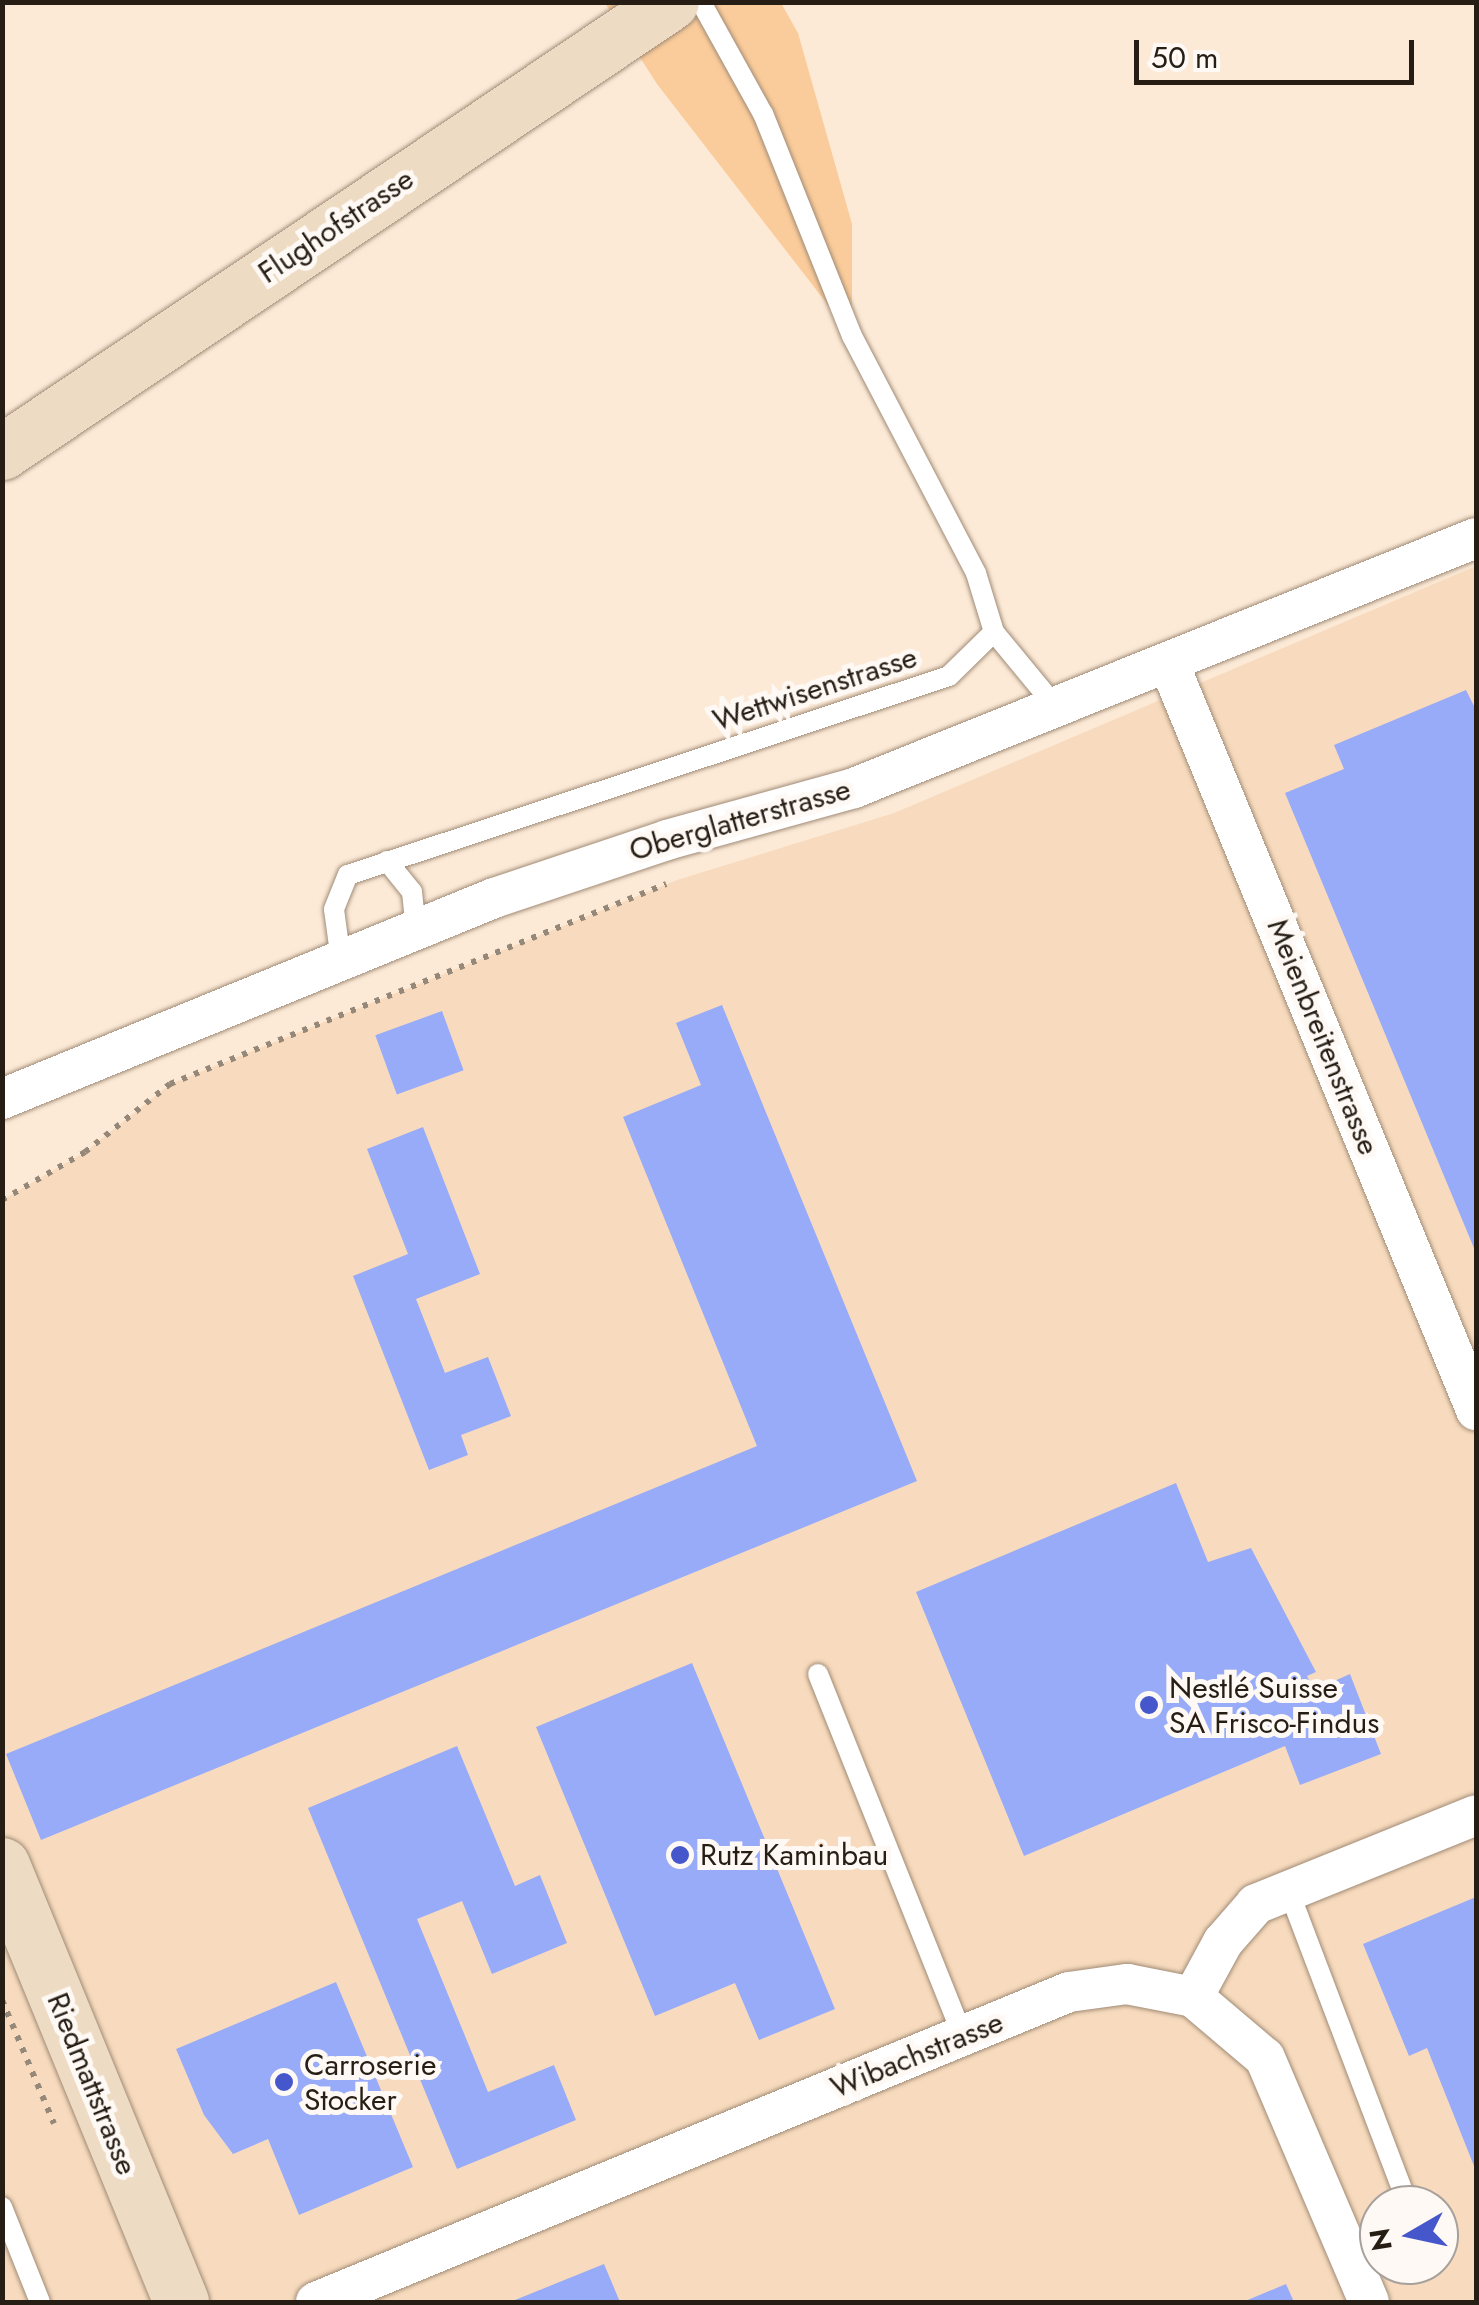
<!DOCTYPE html>
<html>
<head>
<meta charset="utf-8">
<style>
	body { margin:0 }
	#map { position:relative; width:1479px; height:2305px; overflow:hidden; background:#fcead7; font-family:Jost,sans-serif }
	div>[style] { position:absolute }
	.built>* { inset:0; background:#f8dbbe }
	.green>* { inset:0; background:#fbcc9b }
	.building>* { inset:0; background:#97abf9; transform-origin:0 0 }
	.path>* { height:6px; margin-top:-3px; transform-origin:0; background:repeating-linear-gradient(90deg,#958879 0 5px,transparent 0 13px) }
	.roads { filter:drop-shadow(0 0 2px #a08b76) drop-shadow(0 0 2px #a08b76) }
	.service>* { height:20px; margin:-10px; padding:0 10px; transform-origin:10px; border-radius:10px; background:#fff }
	.minor>* { height:40px; margin:-20px; padding:0 20px; transform-origin:20px; border-radius:20px; background:#fff }
	.secondary>* { height:55px; margin:-27.5px; padding:0 27.5px; transform-origin:27.5px; border-radius:27.5px; background:#eedbc3 }
	.dots>* { width:28px; height:28px; translate:-50% -50%; box-sizing:border-box; border:5px solid #fef9f5; border-radius:50% }
	span { translate:-50% -50%; white-space:nowrap; text-align:center; line-height:1.15; -webkit-text-stroke:10px #fef9f5; paint-order:stroke }
	.street-label { font-size:30px; color:#261e15 }
	.poi-label { font-size:30px; color:#261e15 }
	.left { translate:0 -50%; text-align:left }
	.frame { position:absolute; inset:0; border:5px solid #261e15; pointer-events:none }
	.north { position:absolute; left:1359px; top:2185px; width:100px; height:100px; box-sizing:border-box; background:#fef9f5; border:2px solid #a8a19b; border-radius:50%; rotate:261deg; font-size:28px; font-weight:700; line-height:40px; text-align:center; color:#261e15 }
	.north::after { content:''; display:block; margin:auto; width:35px; height:45px; background:#4657cb; clip-path:polygon(50% 0,100% 100%,50% 72%,0 100%) }
	.scale { position:absolute; left:1134px; top:40px; width:280px; height:45px; box-sizing:border-box; border:5px solid #261e15; border-top:0; padding-left:12px; font-size:30px; line-height:35px; white-space:nowrap; color:#261e15; -webkit-text-stroke:8px #fef9f5; paint-order:stroke }
</style>
</head>
<body>
<div id="map">
	<div class="built">
		<div style="clip-path:polygon(evenodd,1476px 566px,1476px 2302px,3px 2302px,2px 1200px,85px 1152px,170px 1084px,677px 880px,894px 813px,1476px 566px,1379px 2205px,1439px 2205px,1439px 2265px,1379px 2265px,1379px 2205px)"></div>
	</div>
	<div class="green">
		<div style="clip-path:polygon(605px 3px,781px 3px,798px 33px,852px 224px,852px 336px,657px 84px)"></div>
	</div>
	<div class="building">
		<div style="clip-path:polygon(1466px 690px,1476px 710px,1476px 1253px,1285px 793px,1344px 769px,1334px 745px)"></div>
		<div style="clip-path:polygon(722px 1005px,917px 1481px,41px 1840px,6px 1754px,757px 1446px,623px 1117px,701px 1085px,676px 1023px)"></div>
		<div style="left:442px;top:1011px;width:63px;height:71px;rotate:70deg"></div>
		<div style="clip-path:polygon(423px 1127px,480px 1274px,416px 1299px,445px 1373px,488px 1357px,511px 1416px,461px 1435px,468px 1455px,429px 1470px,353px 1276px,408px 1254px,367px 1149px)"></div>
		<div style="clip-path:polygon(1176px 1483px,1208px 1562px,1251px 1548px,1316px 1672px,1307px 1676px,1314px 1690px,1350px 1674px,1381px 1754px,1300px 1785px,1285px 1746px,1024px 1856px,916px 1592px)"></div>
		<div style="clip-path:polygon(692px 1663px,835px 2009px,759px 2040px,735px 1983px,655px 2016px,536px 1727px)"></div>
		<div style="clip-path:polygon(457px 1746px,515px 1886px,540px 1875px,567px 1943px,492px 1974px,462px 1901px,417px 1919px,488px 2092px,554px 2065px,576px 2120px,457px 2169px,308px 1808px)"></div>
		<div style="clip-path:polygon(1476px 1897px,1476px 2171px,1427px 2048px,1409px 2056px,1363px 1944px)"></div>
		<div style="clip-path:polygon(336px 1982px,413px 2167px,299px 2215px,268px 2139px,233px 2154px,204px 2115px,176px 2049px)"></div>
		<div style="clip-path:polygon(604px 2264px,620px 2302px,510px 2302px)"></div>
		<div style="clip-path:polygon(1286px 2284px,1294px 2302px,1243px 2302px)"></div>
	</div>
	<div class="path">
		<div style="left:2px;top:1200px;width:96px;rotate:-30deg"></div>
		<div style="left:85px;top:1152px;width:109px;rotate:-38.7deg"></div>
		<div style="left:170px;top:1084px;width:535px;rotate:-21.96deg"></div>
		<div style="left:2px;top:2000px;width:134px;rotate:67.2deg"></div>
	</div>
	<div class="roads">
		<div class="service">
			<div style="left:994px;top:632px;width:96px;rotate:50.5deg"></div>
			<div style="left:387px;top:861px;width:40px;rotate:51deg"></div>
			<div style="left:412px;top:892px;width:39px;rotate:84deg"></div>
			<div style="left:341px;top:961px;width:52px;rotate:-97.7deg"></div>
			<div style="left:334px;top:909px;width:37px;rotate:-68deg"></div>
			<div style="left:348px;top:875px;width:633px;rotate:-18.32deg"></div>
			<div style="left:949px;top:676px;width:63px;rotate:-44.4deg"></div>
			<div style="left:994px;top:632px;width:62px;rotate:-107deg"></div>
			<div style="left:976px;top:573px;width:267px;rotate:-117.6deg"></div>
			<div style="left:852px;top:336px;width:239px;rotate:-111.8deg"></div>
			<div style="left:763px;top:114px;width:128px;rotate:-119deg"></div>
			<div style="left:818px;top:1674px;width:390px;rotate:68.2deg"></div>
			<div style="left:1288px;top:1889px;width:338px;rotate:69.2deg"></div>
			<div style="left:2px;top:2207px;width:102px;rotate:68.2deg"></div>
		</div>
		<div class="minor">
			<div style="left:1169px;top:664px;width:807px;rotate:67.63deg"></div>
			<div style="left:2px;top:1099px;width:531px;rotate:-22.22deg"></div>
			<div style="left:494px;top:898px;width:182px;rotate:-18.5deg"></div>
			<div style="left:667px;top:840px;width:194px;rotate:-15.5deg"></div>
			<div style="left:854px;top:788px;width:670px;rotate:-21.9deg"></div>
			<div style="left:1193px;top:1997px;width:63px;rotate:-61.4deg"></div>
			<div style="left:1223px;top:1942px;width:50px;rotate:-49deg"></div>
			<div style="left:1256px;top:1904px;width:237px;rotate:-22deg"></div>
			<div style="left:316px;top:2302px;width:814px;rotate:-22.38deg"></div>
			<div style="left:1069px;top:1992px;width:59px;rotate:-7.9deg"></div>
			<div style="left:1127px;top:1984px;width:67px;rotate:11.1deg"></div>
			<div style="left:1193px;top:1997px;width:94px;rotate:40.3deg"></div>
			<div style="left:1265px;top:2058px;width:265px;rotate:66.9deg"></div>
		</div>
		<div class="secondary">
			<div style="left:2px;top:452px;width:806px;rotate:-33.93deg"></div>
			<div style="left:2px;top:1865px;width:472px;rotate:67.7deg"></div>
		</div>
	</div>
	<div class="dots">
		<div style="left:1149px;top:1705px;background:#4657cb"></div>
		<div style="left:680px;top:1855px;background:#4657cb"></div>
		<div style="left:284px;top:2082px;background:#4657cb"></div>
	</div>
	<div class="street-label">
		<span style="left:336px;top:226px;rotate:-34deg">Flughofstrasse</span>
		<span style="left:815px;top:689px;rotate:-18deg">Wettwisenstrasse</span>
		<span style="left:740px;top:820px;rotate:-16deg">Oberglatterstrasse</span>
		<span style="left:1323px;top:1037px;rotate:68deg">Meienbreitenstrasse</span>
		<span style="left:917px;top:2055px;rotate:-22deg">Wibachstrasse</span>
		<span style="left:92px;top:2084px;rotate:68deg">Riedmattstrasse</span>
	</div>
	<div class="poi-label">
		<span class="left" style="left:1169px;top:1705px">Nestlé Suisse<br>SA Frisco-Findus</span>
		<span class="left" style="left:700px;top:1855px">Rutz Kaminbau</span>
		<span class="left" style="left:304px;top:2082px">Carroserie<br>Stocker</span>
	</div>
	<div class="frame"></div>
	<div class="north">N</div>
	<div class="scale">50 m</div>
</div>
</body>
</html>
